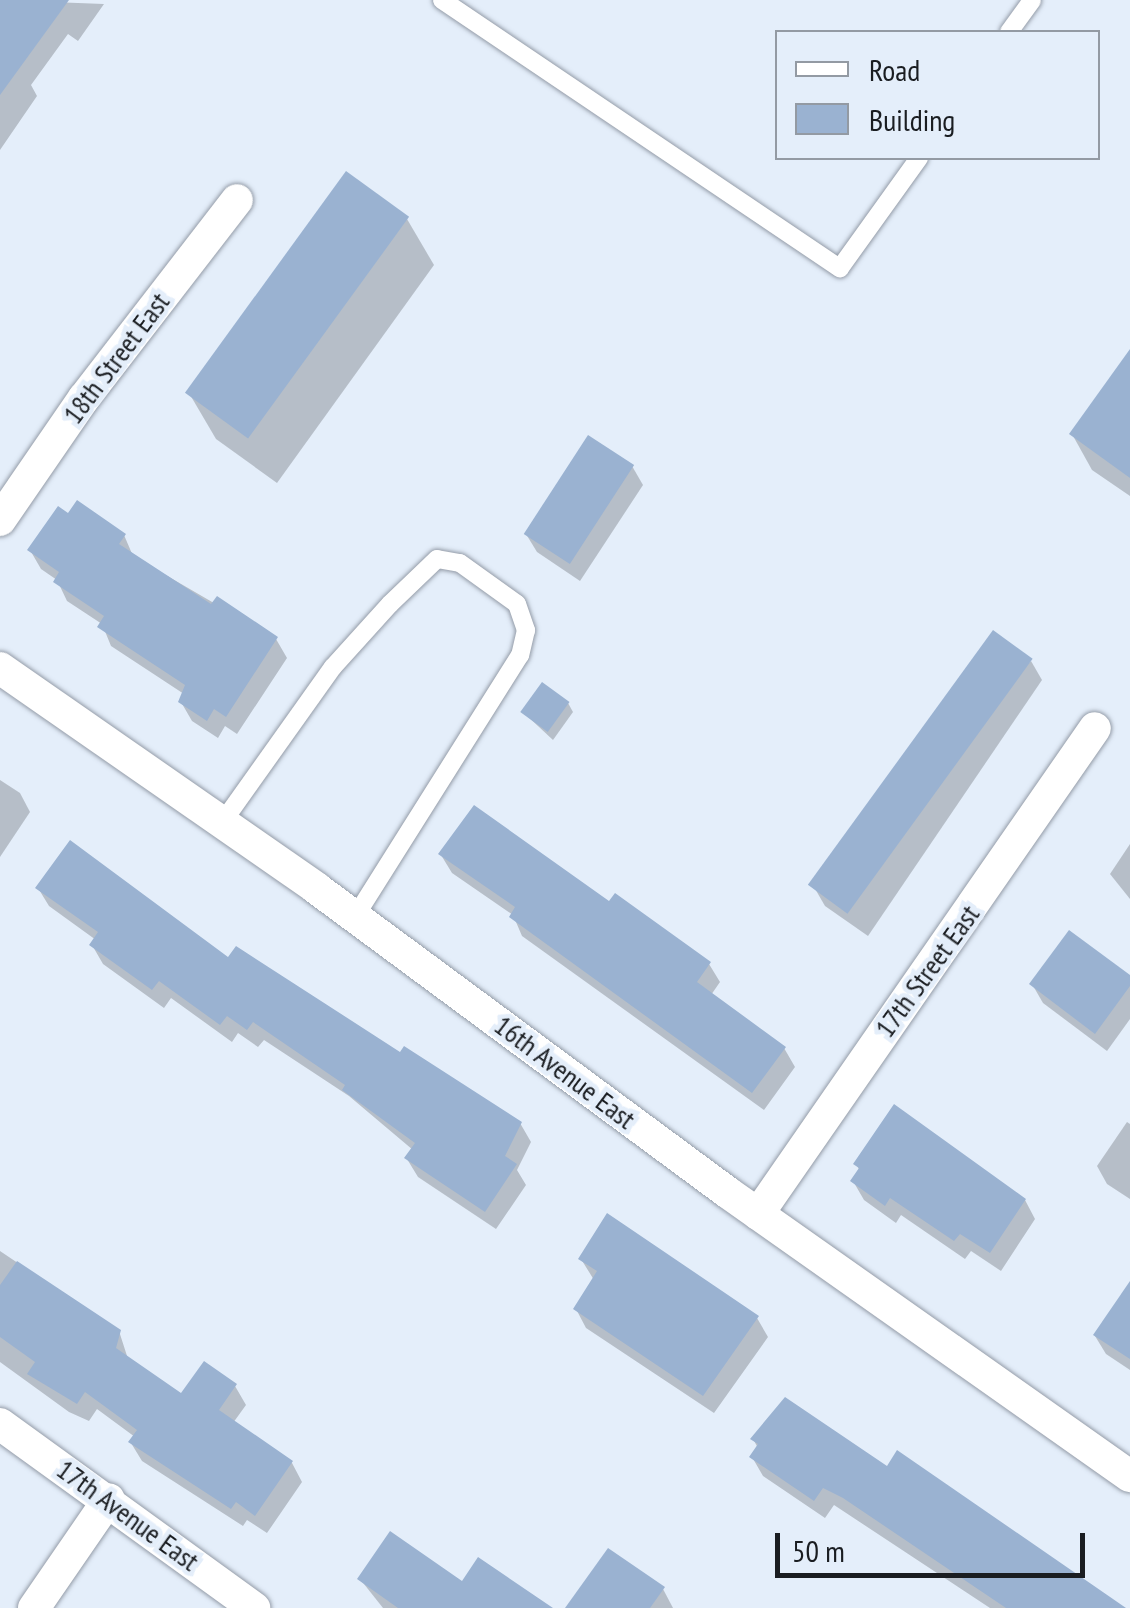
<!DOCTYPE html>
<html>
<head>
<meta charset="utf-8">
<style>
	body { margin:0 }
	#map { position:relative; width:1130px; height:1608px; overflow:hidden; background:#e4eefa; font-family:"PT Sans Narrow",sans-serif }
	div>[style] { position:absolute }
	.shadow>* { inset:0; background:#0003 }
	.building>* { inset:0; background:#9ab2d1; transform-origin:0 0 }
	.roads { filter:drop-shadow(0 0 2px #949ca8) drop-shadow(0 0 2px #949ca8) }
	.lane>* { height:18px; margin:-9px; padding:0 9px; transform-origin:9px; border-radius:9px; background:#fff }
	.street>* { height:32px; margin:-16px; padding:0 16px; transform-origin:16px; border-radius:16px; background:#fff }
	span { translate:-50% -50%; white-space:nowrap; text-align:center; line-height:1.15; -webkit-text-stroke:9px #e4eefa; paint-order:stroke }
	.street-label { font-size:28px; color:#1a1d21 }
	.legend { position:absolute; left:775px; top:30px; width:325px; height:130px; box-sizing:border-box; background:#e4eefa; border:2px solid #939aa3; margin:0; padding:12px 18px; list-style:none; font-size:30px; color:#1a1d21 }
	.legend li { display:flex; align-items:center; gap:20px; height:50px }
	.legend b { width:50px; border:2px solid #939aa3 }
	.scale { position:absolute; left:775px; top:1533px; width:310px; height:45px; box-sizing:border-box; border:5px solid #1a1d21; border-top:0; padding-left:12px; font-size:30px; line-height:35px; white-space:nowrap; color:#1a1d21; -webkit-text-stroke:8px #e4eefa; paint-order:stroke }
</style>
</head>
<body>
<div id="map">
	<div class="shadow">
		<div style="clip-path:polygon(0 0,104px 4px,78px 41px,68px 34px,31px 85px,37px 96px,0 150px)"></div>
		<div style="clip-path:polygon(407px 219px,434px 265px,277px 483px,216px 439px,189px 393px)"></div>
		<div style="clip-path:polygon(1130px 353px,1130px 496px,1092px 470px,1072px 434px)"></div>
		<div style="clip-path:polygon(632px 466px,643px 485px,580px 581px,537px 552px,526px 534px)"></div>
		<div style="clip-path:polygon(68px 516px,124px 535px,133px 556px,276px 639px,287px 658px,237px 734px,225px 726px,218px 738px,192px 721px,181px 702px,184px 694px,111px 646px,102px 624px,67px 601px,57px 580px,41px 569px,30px 550px)"></div>
		<div style="clip-path:polygon(1031px 661px,1042px 680px,868px 936px,825px 906px,814px 887px)"></div>
		<div style="clip-path:polygon(568px 703px,573px 712px,553px 740px,524px 713px)"></div>
		<div style="clip-path:polygon(0 780px,20px 793px,30px 812px,0 857px)"></div>
		<div style="clip-path:polygon(1130px 844px,1130px 899px,1110px 874px)"></div>
		<div style="clip-path:polygon(441px 855px,609px 904px,709px 964px,720px 982px,711px 995px,784px 1048px,795px 1067px,764px 1110px,522px 936px,513px 915px,452px 873px)"></div>
		<div style="clip-path:polygon(38px 888px,229px 961px,520px 1123px,531px 1142px,517px 1170px,526px 1185px,496px 1229px,418px 1177px,407px 1159px,413px 1150px,349px 1096px,264px 1040px,258px 1047px,238px 1033px,232px 1042px,171px 998px,164px 1008px,103px 964px,92px 945px,96px 940px,49px 906px)"></div>
		<div style="clip-path:polygon(1130px 978px,1130px 1019px,1107px 1051px,1043px 1003px,1032px 984px)"></div>
		<div style="clip-path:polygon(1127px 1122px,1130px 1124px,1130px 1199px,1107px 1184px,1097px 1166px)"></div>
		<div style="clip-path:polygon(856px 1164px,1025px 1200px,1035px 1219px,1001px 1271px,971px 1251px,965px 1259px,901px 1215px,896px 1223px,864px 1200px,853px 1181px,860px 1171px)"></div>
		<div style="clip-path:polygon(0 1251px,119px 1331px,128px 1359px,182px 1396px,235px 1386px,246px 1405px,233px 1423px,292px 1463px,302px 1482px,267px 1533px,247px 1520px,243px 1526px,142px 1461px,131px 1443px,135px 1437px,97px 1409px,89px 1421px,69px 1412px,0 1362px)"></div>
		<div style="clip-path:polygon(581px 1259px,757px 1318px,768px 1337px,714px 1413px,586px 1328px,576px 1309px,594px 1280px)"></div>
		<div style="clip-path:polygon(1130px 1296px,1130px 1370px,1106px 1354px,1095px 1336px)"></div>
		<div style="clip-path:polygon(753px 1439px,887px 1469px,1121px 1608px,990px 1608px,834px 1505px,825px 1518px,763px 1476px,752px 1457px,758px 1448px)"></div>
		<div style="clip-path:polygon(360px 1579px,463px 1585px,541px 1608px,383px 1608px)"></div>
		<div style="clip-path:polygon(663px 1589px,673px 1608px,570px 1608px)"></div>
	</div>
	<div class="building">
		<div style="clip-path:polygon(0 0,69px 0,0 95px)"></div>
		<div style="left:346px;top:171px;width:78px;height:274px;rotate:36deg"></div>
		<div style="clip-path:polygon(1130px 349px,1130px 478px,1069px 434px)"></div>
		<div style="left:588px;top:435px;width:55px;height:118px;rotate:33deg"></div>
		<div style="clip-path:polygon(77px 500px,126px 534px,119px 544px,211px 604px,217px 596px,278px 637px,226px 717px,214px 709px,207px 721px,178px 702px,185px 685px,97px 627px,104px 616px,53px 582px,59px 572px,27px 550px,58px 506px,68px 513px)"></div>
		<div style="left:993px;top:630px;width:49px;height:315px;rotate:36deg"></div>
		<div style="left:542px;top:682px;width:34px;height:37px;rotate:36deg"></div>
		<div style="clip-path:polygon(474px 805px,609px 901px,615px 893px,711px 962px,697px 982px,786px 1047px,752px 1093px,509px 917px,515px 907px,438px 854px)"></div>
		<div style="clip-path:polygon(70px 840px,228px 957px,236px 946px,400px 1052px,404px 1046px,522px 1122px,505px 1156px,517px 1164px,485px 1212px,404px 1158px,415px 1143px,342px 1090px,345px 1085px,253px 1022px,247px 1030px,227px 1016px,220px 1025px,159px 981px,152px 990px,89px 945px,98px 932px,35px 888px)"></div>
		<div style="clip-path:polygon(1069px 930px,1130px 975px,1130px 986px,1095px 1034px,1029px 984px)"></div>
		<div style="clip-path:polygon(894px 1104px,1026px 1199px,990px 1253px,960px 1234px,954px 1241px,890px 1198px,885px 1206px,850px 1181px,859px 1168px,853px 1164px)"></div>
		<div style="clip-path:polygon(607px 1213px,759px 1316px,703px 1396px,573px 1309px,597px 1271px,578px 1259px)"></div>
		<div style="clip-path:polygon(17px 1261px,121px 1330px,116px 1348px,181px 1393px,204px 1361px,237px 1384px,219px 1410px,293px 1461px,255px 1516px,236px 1502px,231px 1509px,128px 1442px,137px 1430px,85px 1392px,77px 1404px,27px 1374px,35px 1362px,0 1337px,0 1285px)"></div>
		<div style="clip-path:polygon(1130px 1281px,1130px 1359px,1093px 1335px)"></div>
		<div style="clip-path:polygon(785px 1397px,887px 1466px,897px 1450px,1126px 1608px,1006px 1608px,843px 1498px,823px 1488px,814px 1501px,749px 1457px,758px 1444px,750px 1439px)"></div>
		<div style="clip-path:polygon(390px 1531px,462px 1581px,478px 1557px,553px 1608px,398px 1608px,357px 1579px)"></div>
		<div style="clip-path:polygon(608px 1548px,665px 1587px,650px 1608px,565px 1608px)"></div>
	</div>
	<div class="roads">
		<div class="lane">
			<div style="left:442px;top:0;width:480px;rotate:34deg"></div>
			<div style="left:840px;top:268px;width:135px;rotate:-54.3deg"></div>
			<div style="left:1009px;top:32px;width:39px;rotate:-54deg"></div>
			<div style="left:222px;top:823px;width:191px;rotate:-54.6deg"></div>
			<div style="left:333px;top:667px;width:85px;rotate:-47.9deg"></div>
			<div style="left:390px;top:604px;width:65px;rotate:-43.8deg"></div>
			<div style="left:437px;top:559px;width:23px;rotate:10deg"></div>
			<div style="left:460px;top:563px;width:70px;rotate:35.7deg"></div>
			<div style="left:517px;top:604px;width:28px;rotate:71deg"></div>
			<div style="left:526px;top:630px;width:26px;rotate:103deg"></div>
			<div style="left:520px;top:655px;width:310px;rotate:122.2deg"></div>
		</div>
		<div class="street">
			<div style="left:0;top:520px;width:148px;rotate:-55.5deg"></div>
			<div style="left:84px;top:398px;width:250px;rotate:-52.3deg"></div>
			<div style="left:0;top:668px;width:385px;rotate:34.8deg"></div>
			<div style="left:316px;top:888px;width:511px;rotate:36.49deg"></div>
			<div style="left:727px;top:1192px;width:493px;rotate:35.2deg"></div>
			<div style="left:758px;top:1214px;width:591px;rotate:-55.26deg"></div>
			<div style="left:0;top:1424px;width:314px;rotate:35.9deg"></div>
			<div style="left:34px;top:1608px;width:132px;rotate:-55.5deg"></div>
		</div>
	</div>
	<div class="street-label">
		<span style="left:116px;top:358px;rotate:-53deg">18th Street East</span>
		<span style="left:927px;top:971px;rotate:-54deg">17th Street East</span>
		<span style="left:565px;top:1072px;rotate:37deg">16th Avenue East</span>
		<span style="left:128px;top:1515px;rotate:36deg">17th Avenue East</span>
	</div>
	<ul class="legend">
	<li><b style="height:12px;background:#fff"></b>Road</li>
	<li><b style="height:28px;background:#9ab2d1"></b>Building</li>
	</ul>
	<div class="scale">50 m</div>
</div>
</body>
</html>
